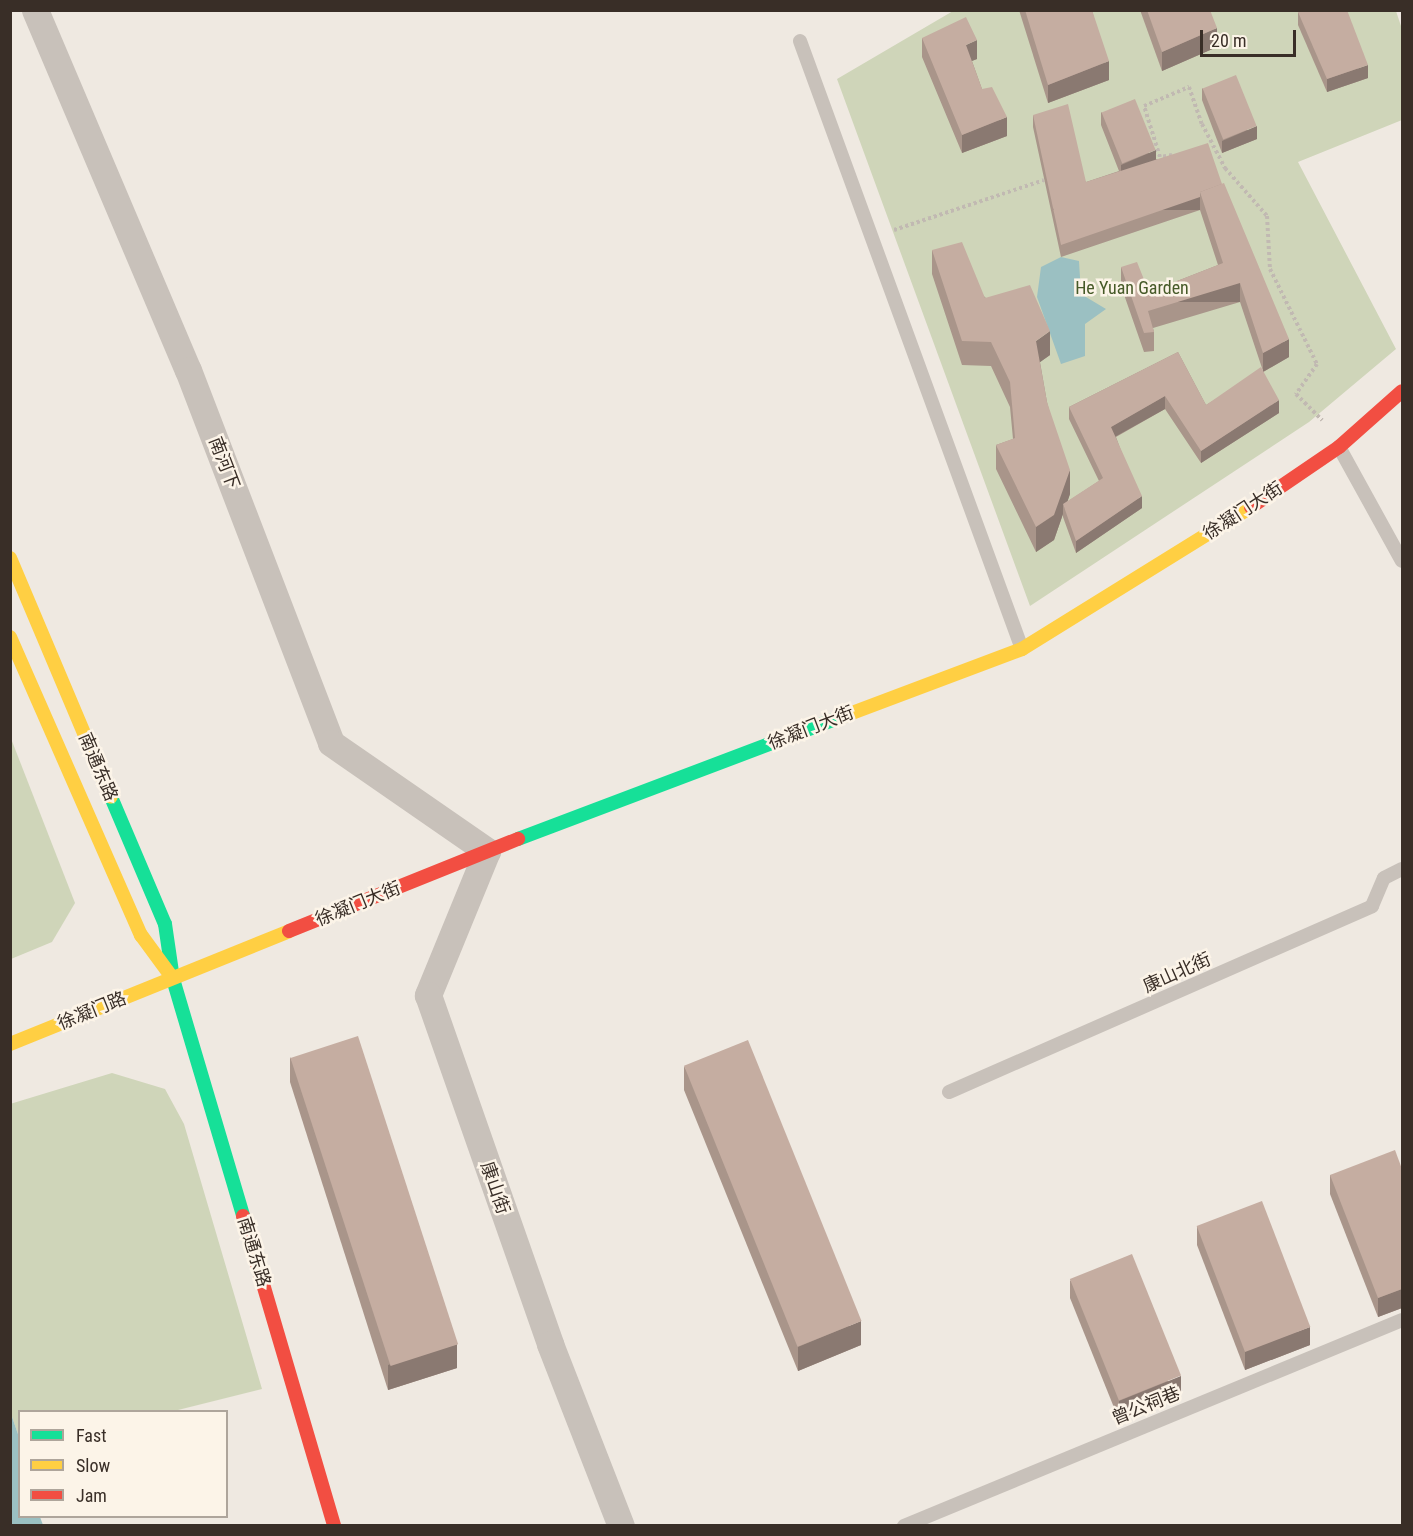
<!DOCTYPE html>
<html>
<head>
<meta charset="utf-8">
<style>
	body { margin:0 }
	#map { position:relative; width:1413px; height:1536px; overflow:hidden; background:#efe9e1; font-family:"Roboto Condensed","Noto Sans SC",sans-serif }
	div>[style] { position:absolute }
	.green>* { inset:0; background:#cfd5b9 }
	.water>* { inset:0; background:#9bc0c2 }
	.path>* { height:4px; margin-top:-2px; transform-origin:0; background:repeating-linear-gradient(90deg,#c1b9b2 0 3px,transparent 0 6px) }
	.lane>* { height:14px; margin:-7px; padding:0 7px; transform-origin:7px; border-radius:7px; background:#c8c1ba }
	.street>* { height:27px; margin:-13.5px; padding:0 13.5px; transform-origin:13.5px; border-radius:13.5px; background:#c8c1ba }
	.fast>* { height:14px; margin:-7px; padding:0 7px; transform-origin:7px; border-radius:7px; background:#16e098 }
	.slow>* { height:14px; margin:-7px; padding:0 7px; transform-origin:7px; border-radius:7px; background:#ffcf43 }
	.jam>* { height:14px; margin:-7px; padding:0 7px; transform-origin:7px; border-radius:7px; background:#f24e42 }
	.wall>* { inset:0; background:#a9958a }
	.shaded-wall>* { inset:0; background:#8a7971; transform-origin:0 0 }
	.building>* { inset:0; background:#c5ada1; transform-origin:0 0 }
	span { translate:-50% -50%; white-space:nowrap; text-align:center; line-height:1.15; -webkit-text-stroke:5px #fcf4e8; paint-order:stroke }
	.park-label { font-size:18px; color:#465a28 }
	.street-label { font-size:18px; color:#392e27 }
	.frame { position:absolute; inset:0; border:12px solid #392e27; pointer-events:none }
	.legend { position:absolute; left:18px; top:1410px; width:210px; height:108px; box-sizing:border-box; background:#fcf4e8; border:2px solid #aea59b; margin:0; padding:8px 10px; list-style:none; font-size:18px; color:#392e27 }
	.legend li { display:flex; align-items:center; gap:12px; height:30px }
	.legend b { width:30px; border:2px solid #aea59b }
	.scale { position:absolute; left:1200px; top:30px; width:96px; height:27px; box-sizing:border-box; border:3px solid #392e27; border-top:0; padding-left:8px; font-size:18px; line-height:21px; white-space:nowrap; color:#392e27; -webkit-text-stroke:4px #fcf4e8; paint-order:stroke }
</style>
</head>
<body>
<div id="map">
	<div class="green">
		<div style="clip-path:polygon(953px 11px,1396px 11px,1402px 29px,1402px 120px,1298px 162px,1396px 349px,1309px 422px,1030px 606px,837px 79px)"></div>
		<div style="clip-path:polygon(10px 736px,75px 903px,52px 942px,11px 959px)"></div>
		<div style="clip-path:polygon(112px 1073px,165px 1089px,184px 1124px,262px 1389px,174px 1411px,20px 1412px,19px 1437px,10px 1411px,10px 1104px)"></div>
	</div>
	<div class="water">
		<div style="clip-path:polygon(1061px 257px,1079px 261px,1081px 294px,1106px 309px,1085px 324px,1085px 356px,1061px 364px,1037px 297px,1041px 267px)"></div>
		<div style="clip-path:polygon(10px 1411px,19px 1437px,20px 1516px,40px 1517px,43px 1525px,11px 1525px)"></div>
	</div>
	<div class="path">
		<div style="left:1172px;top:155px;width:12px;rotate:171deg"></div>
		<div style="left:1160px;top:157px;width:53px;rotate:-107.4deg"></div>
		<div style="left:1144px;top:106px;width:49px;rotate:-22.9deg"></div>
		<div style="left:1189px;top:87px;width:39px;rotate:71deg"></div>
		<div style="left:1202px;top:124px;width:50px;rotate:62.4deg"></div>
		<div style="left:1225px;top:168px;width:64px;rotate:48.8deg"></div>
		<div style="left:1267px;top:216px;width:53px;rotate:86.8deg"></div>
		<div style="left:1270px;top:269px;width:106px;rotate:63.7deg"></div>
		<div style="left:1317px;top:364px;width:37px;rotate:125deg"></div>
		<div style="left:1296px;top:394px;width:37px;rotate:45deg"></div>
		<div style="left:894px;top:230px;width:158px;rotate:-18.4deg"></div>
	</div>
	<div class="lane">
		<div style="left:800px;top:41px;width:647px;rotate:69.94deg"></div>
		<div style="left:1339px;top:447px;width:130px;rotate:61.1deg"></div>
		<div style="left:949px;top:1092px;width:462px;rotate:-23.7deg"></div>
		<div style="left:1372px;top:906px;width:30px;rotate:-67deg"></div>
		<div style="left:1384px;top:878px;width:20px;rotate:-27deg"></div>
		<div style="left:904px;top:1526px;width:539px;rotate:-22.47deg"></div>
	</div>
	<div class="street">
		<div style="left:35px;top:10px;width:391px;rotate:67deg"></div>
		<div style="left:188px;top:370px;width:399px;rotate:69deg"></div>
		<div style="left:331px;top:743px;width:190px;rotate:34.7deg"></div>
		<div style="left:487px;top:851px;width:156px;rotate:112.3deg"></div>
		<div style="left:428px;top:995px;width:370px;rotate:70.7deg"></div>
		<div style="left:550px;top:1344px;width:195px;rotate:68.7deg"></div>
	</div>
	<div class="fast">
		<div style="left:111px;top:797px;width:138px;rotate:67deg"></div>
		<div style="left:165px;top:924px;width:56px;rotate:81.7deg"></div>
		<div style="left:173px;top:979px;width:247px;rotate:73.5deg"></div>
		<div style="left:518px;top:839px;width:348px;rotate:-20.7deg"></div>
	</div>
	<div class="slow">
		<div style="left:10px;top:558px;width:259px;rotate:67.1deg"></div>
		<div style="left:10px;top:637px;width:326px;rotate:66.3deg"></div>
		<div style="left:141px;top:935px;width:51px;rotate:53.8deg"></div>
		<div style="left:844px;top:716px;width:190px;rotate:-20.6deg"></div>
		<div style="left:1022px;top:649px;width:269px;rotate:-31.8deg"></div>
		<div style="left:10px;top:1044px;width:301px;rotate:-22deg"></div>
	</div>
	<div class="jam">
		<div style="left:1251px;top:507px;width:107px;rotate:-34.3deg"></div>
		<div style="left:1339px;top:447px;width:84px;rotate:-41.6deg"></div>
		<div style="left:289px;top:931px;width:247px;rotate:-21.9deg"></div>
		<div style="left:243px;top:1216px;width:323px;rotate:73.6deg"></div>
	</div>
	<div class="wall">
		<div style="clip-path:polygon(1019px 10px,1092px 10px,1109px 80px,1048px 103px)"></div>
		<div style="clip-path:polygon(1140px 10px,1210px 10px,1217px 47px,1162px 71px)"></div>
		<div style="clip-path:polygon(1298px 12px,1368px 78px,1327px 92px,1298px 25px)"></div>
		<div style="clip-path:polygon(922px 38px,977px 59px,972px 61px,982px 89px,1007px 136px,962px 153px,922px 57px)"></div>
		<div style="clip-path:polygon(1202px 88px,1257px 139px,1222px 153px,1202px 100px)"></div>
		<div style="clip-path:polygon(1101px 112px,1156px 159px,1222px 184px,1289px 357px,1263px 372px,1279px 413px,1201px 463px,1165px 409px,1116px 437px,1142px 508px,1076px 553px,1063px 517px,1063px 514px,1054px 540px,1036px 552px,996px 469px,996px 445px,1013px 439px,1010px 407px,991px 366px,962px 365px,932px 274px,932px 250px,1050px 355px,1040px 362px,1047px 402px,1070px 494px,1067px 502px,1099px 481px,1069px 419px,1069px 407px,1178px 352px,1206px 405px,1263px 371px,1240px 302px,1153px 328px,1154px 332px,1154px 351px,1144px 352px,1121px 286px,1121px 267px,1149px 292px,1218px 265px,1200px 210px,1061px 257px,1033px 127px,1033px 115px,1086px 182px,1119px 171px,1101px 125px)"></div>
		<div style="clip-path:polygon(290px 1057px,457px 1368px,388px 1390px,290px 1082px)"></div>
		<div style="clip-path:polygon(684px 1066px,861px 1345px,798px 1371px,684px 1090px)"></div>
		<div style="clip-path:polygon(1402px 1169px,1402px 1308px,1378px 1317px,1330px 1194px,1330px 1175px)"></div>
		<div style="clip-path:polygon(1197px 1226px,1310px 1345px,1245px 1370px,1197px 1245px)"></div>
		<div style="clip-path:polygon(1070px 1280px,1181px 1395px,1119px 1420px,1070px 1298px)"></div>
	</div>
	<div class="shaded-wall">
		<div style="clip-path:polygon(1217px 28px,1217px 47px,1162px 71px,1162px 52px)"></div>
		<div style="clip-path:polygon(977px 40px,977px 59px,966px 63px,966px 45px)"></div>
		<div style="clip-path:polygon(1109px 61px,1109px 80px,1048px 103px,1048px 85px)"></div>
		<div style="clip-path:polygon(1368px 65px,1368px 78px,1327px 92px,1327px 79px)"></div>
		<div style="clip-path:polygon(1007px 117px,1007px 136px,962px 153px,962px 135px)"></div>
		<div style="clip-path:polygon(1257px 126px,1257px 139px,1222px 153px,1222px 141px)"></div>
		<div style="clip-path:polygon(1156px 150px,1156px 163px,1121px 178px,1121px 165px)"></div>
		<div style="left:1200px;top:197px;width:13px;height:147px;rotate:90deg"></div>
		<div style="left:1240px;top:283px;width:19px;height:96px;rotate:90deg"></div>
		<div style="clip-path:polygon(1050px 331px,1050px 355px,1036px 365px,1036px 341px)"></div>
		<div style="clip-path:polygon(1289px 339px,1289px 357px,1263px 372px,1263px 353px)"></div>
		<div style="clip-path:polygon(1165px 396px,1165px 409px,1111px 439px,1111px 427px)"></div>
		<div style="clip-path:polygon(1279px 400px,1279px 413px,1201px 463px,1201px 451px)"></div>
		<div style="clip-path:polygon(1070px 470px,1070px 494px,1065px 509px,1063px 504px,1063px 514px,1054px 540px,1036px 552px,1036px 527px)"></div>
		<div style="clip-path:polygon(1142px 496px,1142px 508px,1076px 553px,1076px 541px)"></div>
		<div style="clip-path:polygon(1402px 1289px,1402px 1308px,1378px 1317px,1378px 1298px)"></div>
		<div style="clip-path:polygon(861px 1321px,861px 1345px,798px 1371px,798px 1347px)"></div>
		<div style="clip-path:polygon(1310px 1327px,1310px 1345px,1245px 1370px,1245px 1351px)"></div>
		<div style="clip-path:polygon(457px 1344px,457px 1368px,388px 1390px,388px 1365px)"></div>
		<div style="clip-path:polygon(1181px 1376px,1181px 1395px,1119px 1420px,1119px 1401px)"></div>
	</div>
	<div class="building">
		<div style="clip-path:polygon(1025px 10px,1092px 10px,1109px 61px,1048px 85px)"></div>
		<div style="clip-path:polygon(1147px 10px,1210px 10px,1217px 28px,1162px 52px)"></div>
		<div style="clip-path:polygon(1302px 10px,1347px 10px,1368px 65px,1327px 79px,1298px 12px)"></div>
		<div style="clip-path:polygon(966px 17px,977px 40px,966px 45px,982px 89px,992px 87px,1007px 117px,962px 135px,922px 38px)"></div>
		<div style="left:1236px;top:75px;width:55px;height:36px;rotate:68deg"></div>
		<div style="left:1135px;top:99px;width:55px;height:36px;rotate:68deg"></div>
		<div style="clip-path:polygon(1068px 104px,1086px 182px,1208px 143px,1222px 184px,1200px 192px,1200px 197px,1061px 245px,1033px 115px)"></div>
		<div style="clip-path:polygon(1224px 183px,1289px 339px,1263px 353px,1240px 283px,1148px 311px,1154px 332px,1144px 333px,1121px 267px,1137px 262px,1149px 292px,1223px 263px,1200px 192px)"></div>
		<div style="clip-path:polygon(962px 242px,985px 298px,1030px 285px,1050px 331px,1036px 341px,1047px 402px,1070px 470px,1054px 515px,1036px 527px,996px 445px,1015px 438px,1010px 382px,991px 342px,962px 341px,932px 250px)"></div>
		<div style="clip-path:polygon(1178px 352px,1206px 405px,1261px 367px,1279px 400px,1201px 451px,1165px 396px,1111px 427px,1142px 496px,1076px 541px,1063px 504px,1103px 478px,1069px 407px)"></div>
		<div style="left:358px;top:1036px;width:324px;height:71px;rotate:72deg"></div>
		<div style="left:748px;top:1040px;width:303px;height:69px;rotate:68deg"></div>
		<div style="clip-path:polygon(1395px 1150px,1402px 1169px,1402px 1289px,1378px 1298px,1330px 1175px)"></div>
		<div style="left:1262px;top:1201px;width:135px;height:70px;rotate:69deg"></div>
		<div style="left:1132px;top:1254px;width:131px;height:67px;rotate:68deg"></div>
	</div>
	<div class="park-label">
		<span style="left:1132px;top:288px">He Yuan Garden</span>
	</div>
	<div class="street-label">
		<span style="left:224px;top:463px;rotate:69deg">南河下</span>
		<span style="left:1243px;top:511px;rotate:-33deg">徐凝门大街</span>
		<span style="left:811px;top:728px;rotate:-21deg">徐凝门大街</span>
		<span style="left:98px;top:767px;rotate:67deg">南通东路</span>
		<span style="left:358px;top:904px;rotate:-22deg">徐凝门大街</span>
		<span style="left:1177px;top:973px;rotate:-24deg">康山北街</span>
		<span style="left:92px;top:1011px;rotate:-22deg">徐凝门路</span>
		<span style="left:495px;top:1188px;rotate:71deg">康山街</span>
		<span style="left:254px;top:1252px;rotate:73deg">南通东路</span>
		<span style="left:1146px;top:1406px;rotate:-22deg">曾公祠巷</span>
	</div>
	<div class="frame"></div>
	<ul class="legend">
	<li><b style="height:8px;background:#16e098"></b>Fast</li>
	<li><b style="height:8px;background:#ffcf43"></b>Slow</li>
	<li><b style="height:8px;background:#f24e42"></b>Jam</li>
	</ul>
	<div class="scale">20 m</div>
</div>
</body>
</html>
